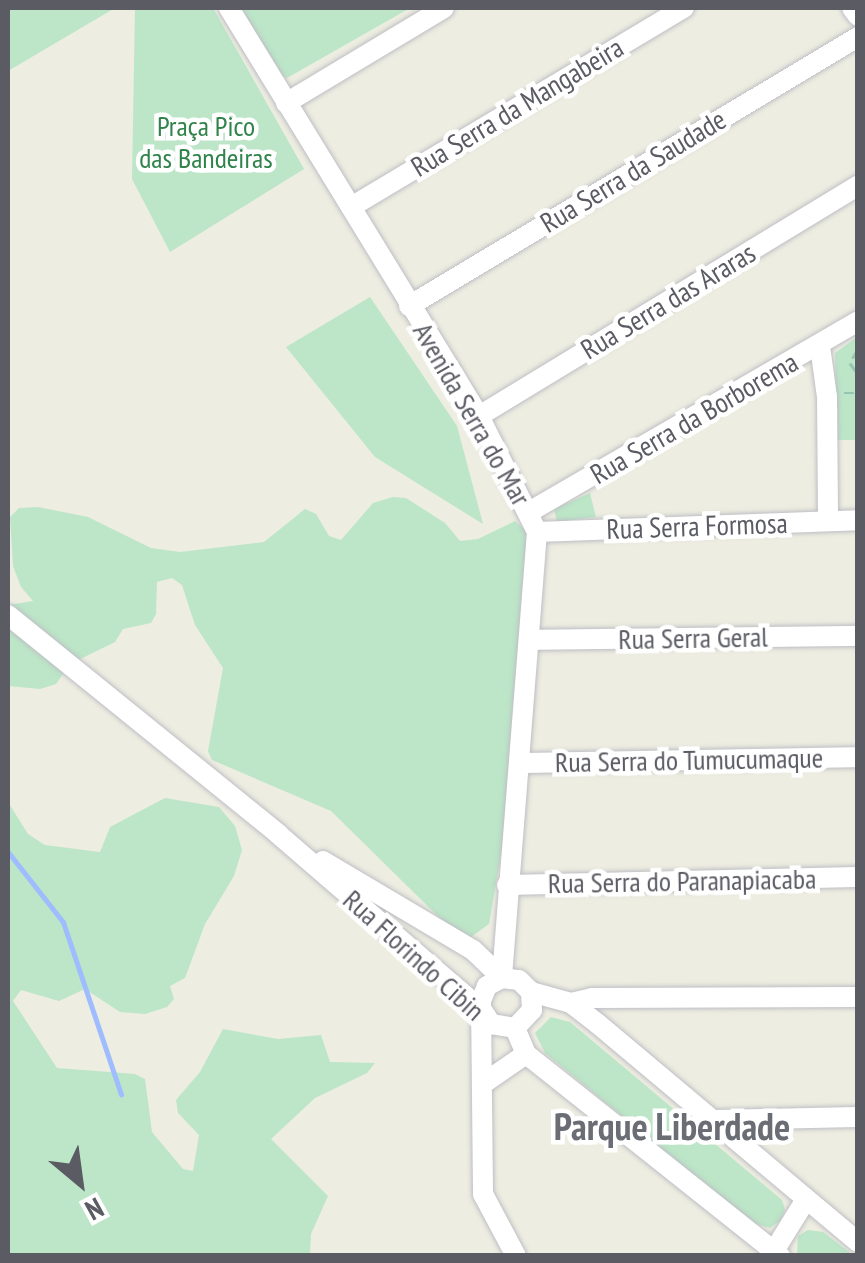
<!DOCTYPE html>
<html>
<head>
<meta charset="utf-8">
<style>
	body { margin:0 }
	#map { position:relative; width:865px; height:1263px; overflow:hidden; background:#edede1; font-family:"PT Sans Narrow",sans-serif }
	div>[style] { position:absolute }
	.green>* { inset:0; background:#bce6c7 }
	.stream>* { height:5px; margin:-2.5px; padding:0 2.5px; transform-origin:2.5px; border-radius:2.5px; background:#9fbcff }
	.path>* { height:2.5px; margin-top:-1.25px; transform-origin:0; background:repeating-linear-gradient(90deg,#95c7b0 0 10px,transparent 0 15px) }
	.roads { filter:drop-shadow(0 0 2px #bebec5) drop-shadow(0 0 2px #bebec5) }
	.street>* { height:20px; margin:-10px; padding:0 10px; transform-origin:10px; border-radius:10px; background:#fff }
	span { translate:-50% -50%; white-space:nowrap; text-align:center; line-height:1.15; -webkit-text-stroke:9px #fff; paint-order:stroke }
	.street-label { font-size:28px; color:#5a5b63 }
	.park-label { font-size:28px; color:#30834a }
	.district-label { font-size:38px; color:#6b6d75; font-weight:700 }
	.frame { position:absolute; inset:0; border:10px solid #5a5b63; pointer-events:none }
	.north { position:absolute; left:30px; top:1133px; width:100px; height:100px; -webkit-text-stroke:8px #fff; paint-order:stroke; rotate:151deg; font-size:28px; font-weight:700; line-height:40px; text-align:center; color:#5a5b63 }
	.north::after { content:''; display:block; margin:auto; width:35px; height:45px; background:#5a5b63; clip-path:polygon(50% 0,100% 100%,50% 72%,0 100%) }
</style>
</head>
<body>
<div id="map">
	<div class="green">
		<div style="clip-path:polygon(8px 8px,115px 8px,8px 71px)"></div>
		<div style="clip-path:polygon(135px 8px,213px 8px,304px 169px,170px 252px,132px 179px)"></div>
		<div style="clip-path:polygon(238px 8px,410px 8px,287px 78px,280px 75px)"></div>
		<div style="clip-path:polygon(370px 297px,457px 426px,483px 524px,375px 457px,286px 347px)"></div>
		<div style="clip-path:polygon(857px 337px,857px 440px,837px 440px,835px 353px)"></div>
		<div style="clip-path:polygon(590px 493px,596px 517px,557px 522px,554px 509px)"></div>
		<div style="clip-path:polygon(393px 497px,406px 498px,445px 523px,460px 541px,478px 539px,515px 521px,529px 533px,509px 808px,489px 924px,471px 937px,455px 933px,331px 811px,212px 760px,208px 751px,223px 668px,195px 625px,182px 585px,172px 578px,157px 582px,156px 614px,151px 623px,123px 629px,115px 642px,70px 664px,56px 684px,40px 689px,8px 686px,8px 605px,33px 601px,21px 587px,13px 566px,10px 517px,19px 508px,38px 507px,88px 517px,151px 548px,180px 552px,264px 542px,305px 509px,316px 514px,329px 536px,341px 540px,373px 503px)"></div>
		<div style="clip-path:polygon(165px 798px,219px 807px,235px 826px,242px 850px,234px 876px,205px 924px,185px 978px,170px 986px,174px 999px,167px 1007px,145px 1014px,120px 1012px,85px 989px,59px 1001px,21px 990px,13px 1001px,57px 1068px,135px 1074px,145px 1079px,152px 1132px,183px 1169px,193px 1171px,199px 1135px,178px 1113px,176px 1100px,200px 1072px,223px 1029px,278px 1039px,321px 1035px,330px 1062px,375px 1063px,367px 1073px,315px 1098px,271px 1139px,328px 1196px,311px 1234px,310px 1255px,8px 1255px,8px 802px,28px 834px,45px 845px,100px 852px,110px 827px)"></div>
		<div style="clip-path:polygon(551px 1017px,570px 1022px,782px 1200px,785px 1210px,780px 1221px,770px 1228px,752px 1223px,545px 1053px,535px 1033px)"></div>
		<div style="clip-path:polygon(808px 1230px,823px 1232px,853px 1255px,797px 1255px,798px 1236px)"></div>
	</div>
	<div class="stream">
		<div style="left:8px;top:852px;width:89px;rotate:51.8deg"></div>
		<div style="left:63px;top:922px;width:182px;rotate:71.4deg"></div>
	</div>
	<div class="path">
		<div style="left:858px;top:350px;width:15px;rotate:122deg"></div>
		<div style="left:850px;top:363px;width:14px;rotate:54deg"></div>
		<div style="left:844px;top:393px;width:14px"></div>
	</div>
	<div class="roads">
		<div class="street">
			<div style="left:229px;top:8px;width:479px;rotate:58.5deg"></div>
			<div style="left:479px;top:416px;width:130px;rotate:63.4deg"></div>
			<div style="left:537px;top:532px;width:447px;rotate:94.5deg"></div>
			<div style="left:852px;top:8px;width:10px;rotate:53deg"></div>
			<div style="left:286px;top:103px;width:184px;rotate:-31deg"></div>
			<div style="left:351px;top:207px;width:388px;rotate:-30.9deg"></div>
			<div style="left:409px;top:306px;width:523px;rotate:-30.93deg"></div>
			<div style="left:820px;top:346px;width:51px;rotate:82.2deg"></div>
			<div style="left:827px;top:397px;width:123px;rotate:89.5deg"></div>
			<div style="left:479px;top:416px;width:443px;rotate:-31.3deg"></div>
			<div style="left:529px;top:512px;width:380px;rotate:-30.1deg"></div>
			<div style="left:537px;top:532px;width:321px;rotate:-2.1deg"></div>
			<div style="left:8px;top:615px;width:348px;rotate:39deg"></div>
			<div style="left:278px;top:834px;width:269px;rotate:40.8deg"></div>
			<div style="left:482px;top:1010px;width:17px;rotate:57deg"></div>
			<div style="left:491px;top:1024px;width:24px;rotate:9deg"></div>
			<div style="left:515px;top:1028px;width:28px;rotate:67deg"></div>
			<div style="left:526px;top:1054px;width:325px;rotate:38.5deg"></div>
			<div style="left:529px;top:640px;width:329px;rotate:-0.7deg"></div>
			<div style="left:520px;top:763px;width:338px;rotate:-1deg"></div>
			<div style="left:323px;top:861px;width:174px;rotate:30.7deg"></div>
			<div style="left:473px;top:950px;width:40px;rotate:44deg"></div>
			<div style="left:507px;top:885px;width:351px;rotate:-1.3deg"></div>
			<div style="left:502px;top:978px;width:17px;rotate:152deg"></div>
			<div style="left:487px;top:986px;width:16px;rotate:112deg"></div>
			<div style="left:481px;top:1001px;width:193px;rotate:89.4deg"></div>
			<div style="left:483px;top:1194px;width:70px;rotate:62deg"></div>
			<div style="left:502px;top:978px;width:17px;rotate:7deg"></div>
			<div style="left:519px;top:980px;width:17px;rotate:45deg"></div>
			<div style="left:531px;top:992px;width:18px;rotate:87deg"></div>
			<div style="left:532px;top:1010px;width:25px;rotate:133deg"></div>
			<div style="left:531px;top:992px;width:41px;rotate:15.4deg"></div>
			<div style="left:571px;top:1003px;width:34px;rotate:38deg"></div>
			<div style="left:598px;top:1024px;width:339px;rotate:40deg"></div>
			<div style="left:571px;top:1003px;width:22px;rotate:-13deg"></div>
			<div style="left:592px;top:998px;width:266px;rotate:-0.2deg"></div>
			<div style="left:484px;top:1083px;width:51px;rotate:-34.6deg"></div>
			<div style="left:716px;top:1120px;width:142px;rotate:-1.2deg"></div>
			<div style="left:774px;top:1251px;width:59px;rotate:-58.2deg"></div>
		</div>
	</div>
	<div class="street-label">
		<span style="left:517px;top:107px;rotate:-31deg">Rua Serra da Mangabeira</span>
		<span style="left:633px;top:171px;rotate:-31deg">Rua Serra da Saudade</span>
		<span style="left:668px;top:301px;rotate:-31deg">Rua Serra das Araras</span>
		<span style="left:472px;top:414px;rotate:60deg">Avenida Serra do Mar</span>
		<span style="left:694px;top:418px;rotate:-30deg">Rua Serra da Borborema</span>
		<span style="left:697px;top:526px;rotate:-2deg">Rua Serra Formosa</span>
		<span style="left:693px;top:638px;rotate:-1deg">Rua Serra Geral</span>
		<span style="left:689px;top:760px;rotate:-1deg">Rua Serra do Tumucumaque</span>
		<span style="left:682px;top:881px;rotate:-1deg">Rua Serra do Paranapiacaba</span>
		<span style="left:414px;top:955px;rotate:42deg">Rua Florindo Cibin</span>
	</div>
	<div class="park-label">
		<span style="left:206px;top:142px">Praça Pico<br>das Bandeiras</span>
	</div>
	<div class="district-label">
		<span style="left:672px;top:1126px">Parque Liberdade</span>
	</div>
	<div class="frame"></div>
	<div class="north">N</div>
</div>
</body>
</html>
